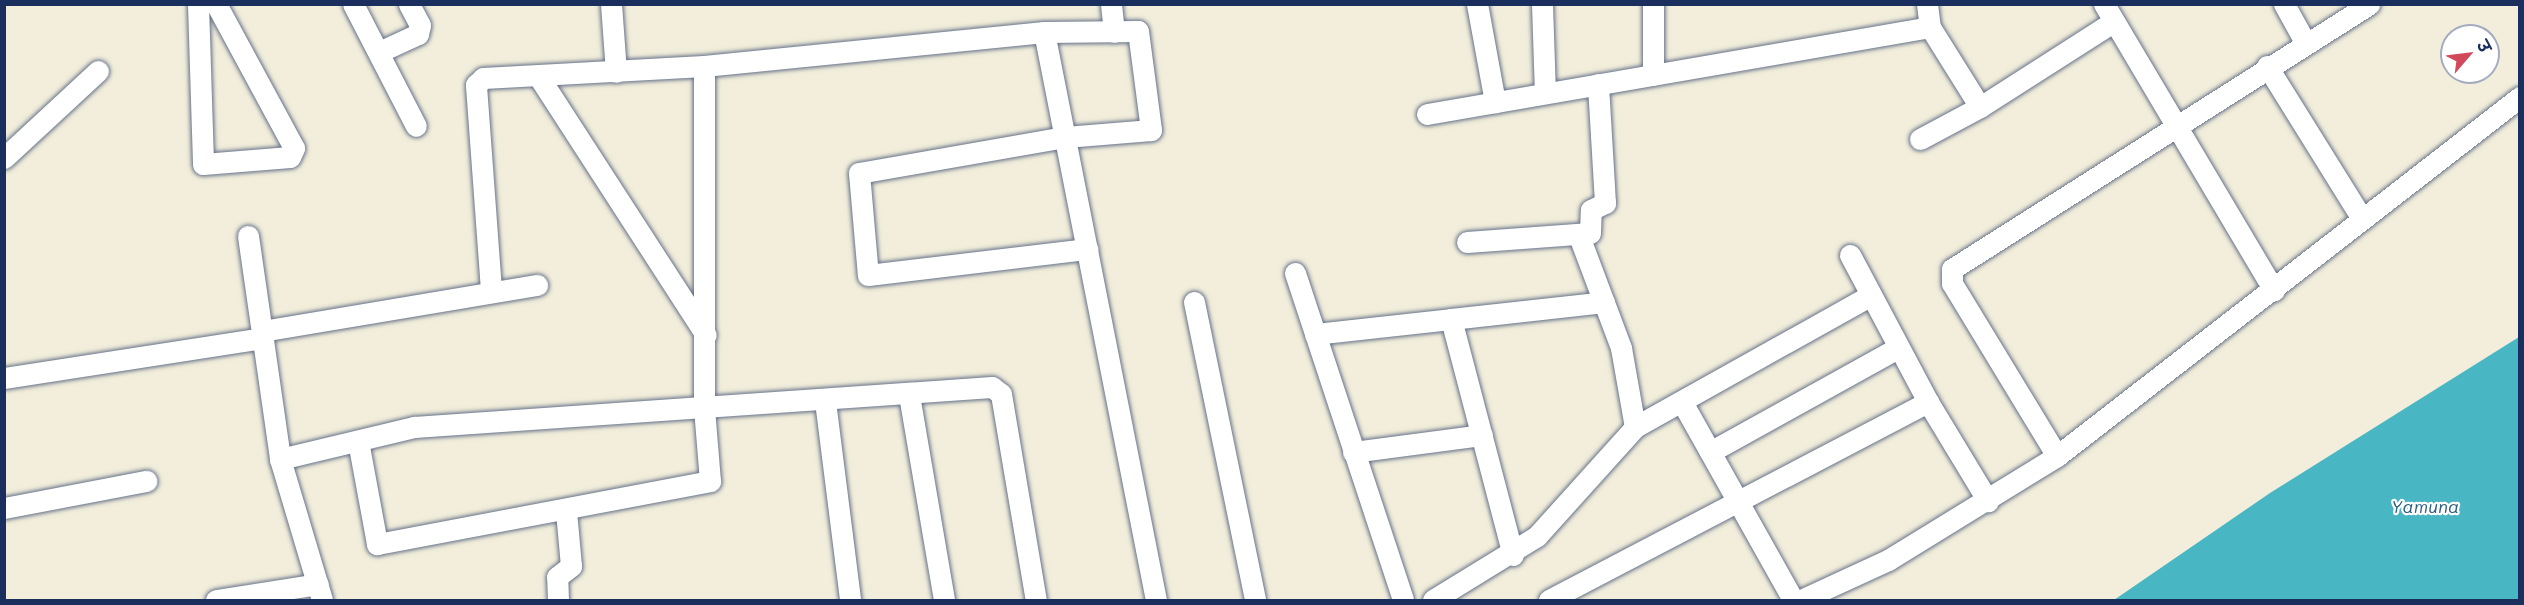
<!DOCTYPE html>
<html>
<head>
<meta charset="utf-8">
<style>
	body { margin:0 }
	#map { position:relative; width:2524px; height:605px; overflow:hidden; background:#f2eedb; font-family:Mali,"Playpen Sans Deva",sans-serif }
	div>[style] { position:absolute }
	.water>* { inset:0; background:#48b6c3 }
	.roads { filter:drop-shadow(0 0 2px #66728a) drop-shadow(0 0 2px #66728a) }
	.street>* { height:21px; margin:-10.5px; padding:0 10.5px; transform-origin:10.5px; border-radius:10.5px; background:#fff }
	span { translate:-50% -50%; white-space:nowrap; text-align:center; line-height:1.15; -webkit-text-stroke:4.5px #fff; paint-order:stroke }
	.water-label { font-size:18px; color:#2b5e81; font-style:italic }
	.frame { position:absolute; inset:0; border:6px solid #1b2f5e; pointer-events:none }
	.north { position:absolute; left:2440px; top:24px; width:60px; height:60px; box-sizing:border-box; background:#fff; border:2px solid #a4acbf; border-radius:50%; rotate:62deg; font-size:16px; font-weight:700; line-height:24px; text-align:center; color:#1b2f5e }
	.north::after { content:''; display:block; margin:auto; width:21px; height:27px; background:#d1495b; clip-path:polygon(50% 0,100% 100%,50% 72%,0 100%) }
</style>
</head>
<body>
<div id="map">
	<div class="water">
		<div style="clip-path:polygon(2519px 337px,2519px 600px,2114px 600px,2270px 493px)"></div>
	</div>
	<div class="roads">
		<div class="street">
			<div style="left:198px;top:4px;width:160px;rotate:88.2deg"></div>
			<div style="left:203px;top:164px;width:87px;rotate:-4.6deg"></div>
			<div style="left:290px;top:157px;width:10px;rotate:-66deg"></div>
			<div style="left:294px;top:148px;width:164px;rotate:-118.4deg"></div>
			<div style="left:353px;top:4px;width:137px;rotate:62.7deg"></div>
			<div style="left:611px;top:4px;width:68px;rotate:85.8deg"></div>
			<div style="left:1111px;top:4px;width:28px;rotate:84deg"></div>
			<div style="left:1477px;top:4px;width:100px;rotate:79.6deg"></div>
			<div style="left:1542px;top:4px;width:89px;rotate:88.1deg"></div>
			<div style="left:1653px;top:4px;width:71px;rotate:90deg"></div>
			<div style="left:1927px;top:4px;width:23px;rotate:83deg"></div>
			<div style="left:1930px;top:27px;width:94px;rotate:58deg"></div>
			<div style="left:1980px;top:107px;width:158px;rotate:-32.6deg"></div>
			<div style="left:2104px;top:4px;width:333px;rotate:59.3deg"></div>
			<div style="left:2284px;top:4px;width:43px;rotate:61.1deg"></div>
			<div style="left:1044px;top:32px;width:579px;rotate:78.85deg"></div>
			<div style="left:379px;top:52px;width:43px;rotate:-24.8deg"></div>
			<div style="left:418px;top:34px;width:9px;rotate:-77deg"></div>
			<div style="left:420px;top:25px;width:24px;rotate:-118deg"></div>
			<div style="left:2267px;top:66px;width:178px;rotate:58.1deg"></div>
			<div style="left:539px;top:77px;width:307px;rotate:57.1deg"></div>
			<div style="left:1427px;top:114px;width:510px;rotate:-9.81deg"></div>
			<div style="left:1920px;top:139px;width:68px;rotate:-28.1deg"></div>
			<div style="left:4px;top:158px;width:128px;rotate:-42.8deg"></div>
			<div style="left:248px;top:236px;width:225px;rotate:81.8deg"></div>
			<div style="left:280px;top:459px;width:147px;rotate:73.4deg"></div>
			<div style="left:1579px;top:236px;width:120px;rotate:69.4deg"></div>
			<div style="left:1621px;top:348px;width:80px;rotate:80deg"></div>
			<div style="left:1467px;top:242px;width:123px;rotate:-4.2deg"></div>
			<div style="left:1590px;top:233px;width:23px;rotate:-88deg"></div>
			<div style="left:1591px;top:210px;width:16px;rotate:-27deg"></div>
			<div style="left:1605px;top:203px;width:119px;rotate:-93.4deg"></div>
			<div style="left:1850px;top:255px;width:166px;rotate:62deg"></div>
			<div style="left:1295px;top:273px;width:344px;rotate:71.7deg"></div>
			<div style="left:491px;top:290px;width:206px;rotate:-94.2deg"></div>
			<div style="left:476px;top:85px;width:10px;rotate:-45deg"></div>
			<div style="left:483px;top:78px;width:221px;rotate:-3.1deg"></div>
			<div style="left:704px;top:66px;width:342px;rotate:-5.7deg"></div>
			<div style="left:1044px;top:32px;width:94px;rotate:-0.6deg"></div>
			<div style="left:1138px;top:31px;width:100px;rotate:82.5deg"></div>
			<div style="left:1151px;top:130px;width:86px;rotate:175.3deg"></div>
			<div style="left:1065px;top:137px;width:209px;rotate:170.1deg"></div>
			<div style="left:859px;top:173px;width:102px;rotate:85deg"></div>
			<div style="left:868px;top:275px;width:221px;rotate:-6.8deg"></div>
			<div style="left:1194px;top:302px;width:304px;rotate:78.4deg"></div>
			<div style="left:1451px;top:319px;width:154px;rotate:-6.3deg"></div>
			<div style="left:262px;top:331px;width:279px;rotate:-9.5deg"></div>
			<div style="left:1315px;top:334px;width:137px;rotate:-6.3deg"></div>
			<div style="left:1451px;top:319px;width:244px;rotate:75.3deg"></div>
			<div style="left:4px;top:378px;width:262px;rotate:-8.8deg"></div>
			<div style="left:909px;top:395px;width:208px;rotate:80.3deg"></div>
			<div style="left:825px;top:401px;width:201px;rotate:82.8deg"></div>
			<div style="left:1682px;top:402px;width:227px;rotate:60.7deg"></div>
			<div style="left:358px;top:441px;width:105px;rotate:79.5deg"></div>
			<div style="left:377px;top:544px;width:339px;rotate:-10.7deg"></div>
			<div style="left:710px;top:481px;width:73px;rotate:-94.7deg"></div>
			<div style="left:704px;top:408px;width:342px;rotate:-90deg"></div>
			<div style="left:1353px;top:452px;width:130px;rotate:-7.5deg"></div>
			<div style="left:1710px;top:452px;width:215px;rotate:-29deg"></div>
			<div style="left:2057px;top:456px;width:202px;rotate:-121.3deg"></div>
			<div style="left:1952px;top:283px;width:14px;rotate:-90deg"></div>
			<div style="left:1952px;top:269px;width:494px;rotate:-32.4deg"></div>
			<div style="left:280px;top:459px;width:138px;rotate:-13.4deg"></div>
			<div style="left:414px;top:427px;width:579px;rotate:-3.96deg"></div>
			<div style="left:992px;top:387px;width:11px;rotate:38deg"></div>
			<div style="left:1001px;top:394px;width:209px;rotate:80.4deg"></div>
			<div style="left:4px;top:508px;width:145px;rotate:-10.8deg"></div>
			<div style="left:216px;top:600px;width:103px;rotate:-8.9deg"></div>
			<div style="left:558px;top:600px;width:23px;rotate:-92deg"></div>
			<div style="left:557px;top:577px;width:18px;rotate:-38deg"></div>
			<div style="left:571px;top:566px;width:55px;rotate:-95.2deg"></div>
			<div style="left:1433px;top:600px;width:122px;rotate:-31.6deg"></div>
			<div style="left:1537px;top:536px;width:147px;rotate:-48deg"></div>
			<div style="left:1635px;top:427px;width:268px;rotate:-29.2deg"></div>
			<div style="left:1549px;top:600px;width:428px;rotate:-27.6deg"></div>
			<div style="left:1928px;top:402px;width:116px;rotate:58.8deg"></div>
			<div style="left:1801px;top:600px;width:96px;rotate:-24.7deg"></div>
			<div style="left:1888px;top:560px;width:198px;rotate:-31.6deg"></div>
			<div style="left:2057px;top:456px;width:586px;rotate:-37.79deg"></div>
		</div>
	</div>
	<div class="water-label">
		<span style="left:2425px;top:506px">Yamuna</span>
	</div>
	<div class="frame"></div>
	<div class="north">उ</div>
</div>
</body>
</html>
